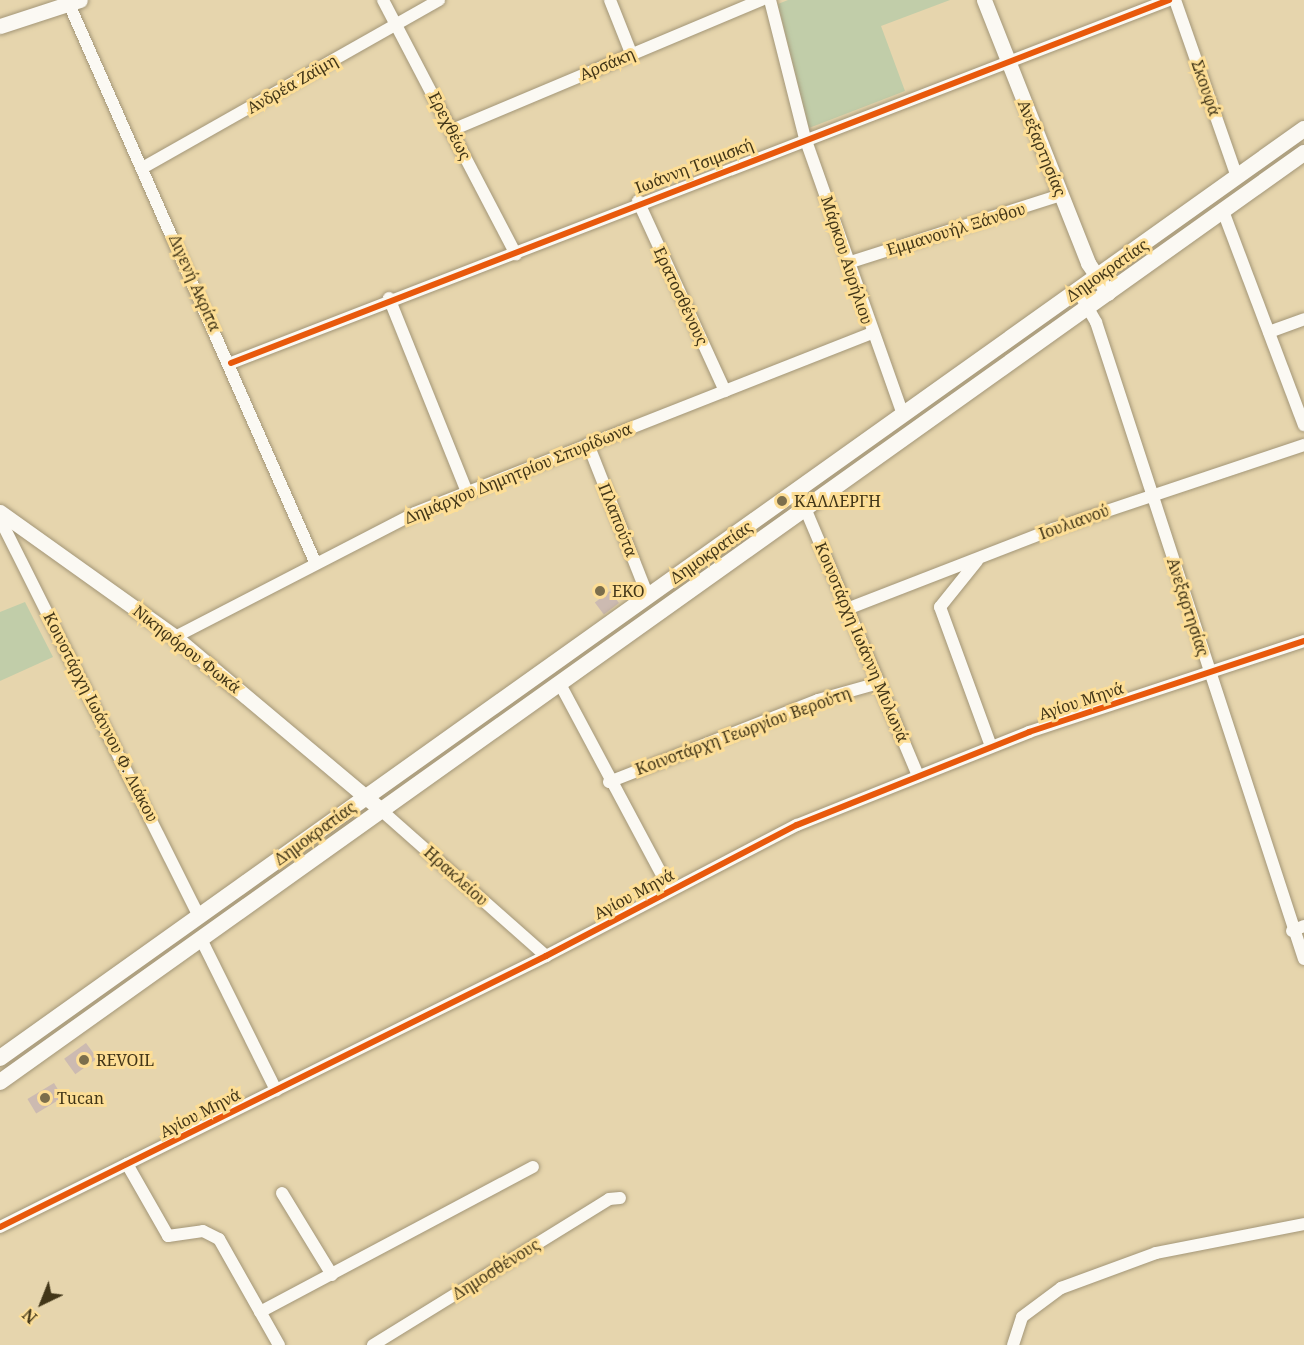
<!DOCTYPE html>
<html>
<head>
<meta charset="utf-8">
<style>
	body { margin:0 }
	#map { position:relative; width:1304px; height:1345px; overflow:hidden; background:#e6d5ad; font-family:"Noto Serif",serif }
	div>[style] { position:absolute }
	.green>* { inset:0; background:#c1cda9 }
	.building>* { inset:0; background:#ccbab1; transform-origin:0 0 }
	.roads { filter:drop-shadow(0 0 2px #a39677) drop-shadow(0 0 2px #a39677) }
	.minor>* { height:12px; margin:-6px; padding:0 6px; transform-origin:6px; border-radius:6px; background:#fbf9f3 }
	.tertiary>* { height:15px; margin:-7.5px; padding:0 7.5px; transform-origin:7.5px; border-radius:7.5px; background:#fbf9f3 }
	.secondary>* { height:16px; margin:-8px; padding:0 8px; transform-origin:8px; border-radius:8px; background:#fbf9f3 }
	.cycleway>* { height:6px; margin:-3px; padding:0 3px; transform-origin:3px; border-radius:3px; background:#e8590c }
	.dots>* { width:16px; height:16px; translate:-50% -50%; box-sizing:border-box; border:3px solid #fdde96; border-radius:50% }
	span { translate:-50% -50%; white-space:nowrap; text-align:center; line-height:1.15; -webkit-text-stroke:6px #fdde96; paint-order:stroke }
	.street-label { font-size:16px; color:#423618 }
	.poi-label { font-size:16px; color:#423618 }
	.left { translate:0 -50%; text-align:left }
	.north { position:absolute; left:12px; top:1273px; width:60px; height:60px; -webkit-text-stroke:4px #fdde96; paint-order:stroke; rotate:223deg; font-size:16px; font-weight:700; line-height:24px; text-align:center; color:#423618 }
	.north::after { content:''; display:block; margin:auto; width:21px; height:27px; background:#423618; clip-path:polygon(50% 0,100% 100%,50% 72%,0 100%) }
</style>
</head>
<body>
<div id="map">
	<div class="green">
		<div style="clip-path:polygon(788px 0,950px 0,881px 26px,905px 91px,809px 128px,778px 4px)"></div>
		<div style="clip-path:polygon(25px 602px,53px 657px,0 681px,0 612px)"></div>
	</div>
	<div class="building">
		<div style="left:610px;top:591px;width:15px;height:19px;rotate:53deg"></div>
		<div style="left:86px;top:1043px;width:19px;height:27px;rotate:54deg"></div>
		<div style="left:54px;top:1083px;width:17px;height:31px;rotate:59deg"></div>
	</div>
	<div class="roads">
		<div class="minor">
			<div style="left:383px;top:0;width:287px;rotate:62.4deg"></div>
			<div style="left:610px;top:0;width:57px;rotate:68.4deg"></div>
			<div style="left:770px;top:0;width:142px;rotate:75.8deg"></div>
			<div style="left:805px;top:138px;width:293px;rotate:70.5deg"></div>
			<div style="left:1175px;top:0;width:188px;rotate:70.7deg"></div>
			<div style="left:69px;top:4px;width:612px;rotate:66.2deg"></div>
			<div style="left:452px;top:130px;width:336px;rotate:-22.8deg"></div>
			<div style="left:144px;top:167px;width:339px;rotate:-29.5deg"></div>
			<div style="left:638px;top:201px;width:209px;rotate:65.4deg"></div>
			<div style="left:1223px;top:211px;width:229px;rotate:69.3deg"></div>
			<div style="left:851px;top:262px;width:220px;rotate:-17.7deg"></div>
			<div style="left:1078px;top:291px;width:36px;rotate:60deg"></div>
			<div style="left:1096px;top:322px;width:670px;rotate:71.92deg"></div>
			<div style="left:389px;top:298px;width:209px;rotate:68.1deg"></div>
			<div style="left:1269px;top:332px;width:37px;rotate:-20deg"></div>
			<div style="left:231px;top:363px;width:1006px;rotate:-21.16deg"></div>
			<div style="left:588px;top:444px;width:163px;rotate:68.5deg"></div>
			<div style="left:805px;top:508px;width:291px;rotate:67.1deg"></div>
			<div style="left:0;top:519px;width:445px;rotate:63.4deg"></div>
			<div style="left:977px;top:561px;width:59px;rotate:128.8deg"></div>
			<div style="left:940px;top:607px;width:148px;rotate:69.9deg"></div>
			<div style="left:847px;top:609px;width:221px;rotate:-21.2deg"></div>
			<div style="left:1053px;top:529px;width:265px;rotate:-18.5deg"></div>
			<div style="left:175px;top:637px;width:270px;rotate:-27.3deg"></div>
			<div style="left:415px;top:513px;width:490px;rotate:-21.5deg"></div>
			<div style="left:560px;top:684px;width:234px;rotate:61.9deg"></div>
			<div style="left:609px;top:782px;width:225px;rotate:-21.4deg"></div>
			<div style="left:818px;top:700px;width:63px;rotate:-15.6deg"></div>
			<div style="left:382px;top:811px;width:219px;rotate:41.5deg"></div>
			<div style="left:1292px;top:931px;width:13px;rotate:-23deg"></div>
			<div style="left:201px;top:939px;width:169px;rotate:63.6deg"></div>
			<div style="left:127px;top:1164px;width:83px;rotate:60.3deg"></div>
			<div style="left:168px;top:1236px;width:35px;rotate:-8deg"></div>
			<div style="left:203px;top:1231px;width:18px;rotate:27deg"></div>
			<div style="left:219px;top:1239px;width:122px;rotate:60.5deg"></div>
			<div style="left:282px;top:1193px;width:96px;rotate:58.6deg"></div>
			<div style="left:0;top:1227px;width:610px;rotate:-26.4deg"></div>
			<div style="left:546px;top:956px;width:283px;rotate:-27.6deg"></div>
			<div style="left:797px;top:825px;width:250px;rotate:-21.8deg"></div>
			<div style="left:1029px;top:732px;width:290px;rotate:-18.3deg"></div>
			<div style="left:260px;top:1312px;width:309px;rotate:-28deg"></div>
			<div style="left:373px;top:1345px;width:278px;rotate:-31.7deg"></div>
			<div style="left:609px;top:1199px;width:11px;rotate:-5deg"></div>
			<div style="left:1013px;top:1345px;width:29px;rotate:-72deg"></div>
			<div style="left:1022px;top:1317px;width:49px;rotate:-36.6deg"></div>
			<div style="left:1061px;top:1288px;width:101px;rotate:-20.2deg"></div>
			<div style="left:1156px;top:1253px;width:151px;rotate:-11.1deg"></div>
		</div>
		<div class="tertiary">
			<div style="left:984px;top:0;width:283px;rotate:68.4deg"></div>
			<div style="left:1088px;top:263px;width:36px;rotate:56deg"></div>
			<div style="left:0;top:26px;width:84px;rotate:-18deg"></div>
			<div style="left:0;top:512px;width:215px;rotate:35.5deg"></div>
			<div style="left:175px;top:637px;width:270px;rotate:40deg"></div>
		</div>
		<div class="secondary">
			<div style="left:0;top:1058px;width:1601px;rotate:-35.47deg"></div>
			<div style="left:0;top:1082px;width:1601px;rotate:-35.47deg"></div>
		</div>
	</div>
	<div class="cycleway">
		<div style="left:231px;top:363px;width:1006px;rotate:-21.16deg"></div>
		<div style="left:0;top:1227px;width:610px;rotate:-26.4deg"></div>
		<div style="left:546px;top:956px;width:283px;rotate:-27.6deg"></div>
		<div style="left:797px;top:825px;width:250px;rotate:-21.8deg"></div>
		<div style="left:1029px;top:732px;width:290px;rotate:-18.3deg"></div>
	</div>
	<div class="dots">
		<div style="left:782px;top:501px;background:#7b6e4c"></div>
		<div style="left:600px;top:591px;background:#7b6e4c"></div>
		<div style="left:84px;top:1060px;background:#7b6e4c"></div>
		<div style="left:45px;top:1098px;background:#7b6e4c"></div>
	</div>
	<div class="street-label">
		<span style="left:607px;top:64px;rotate:-23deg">Αρσάκη</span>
		<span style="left:292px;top:84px;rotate:-30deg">Ανδρέα Ζαϊμη</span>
		<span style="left:1206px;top:88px;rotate:71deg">Σκουφά</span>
		<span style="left:450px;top:126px;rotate:63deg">Ερεχθέως</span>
		<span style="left:1042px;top:148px;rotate:68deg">Ανεξαρτησίας</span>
		<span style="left:694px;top:166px;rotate:-21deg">Ιωάννη Τσιμισκή</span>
		<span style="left:956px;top:229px;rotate:-17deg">Εμμανουήλ Ξάνθου</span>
		<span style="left:847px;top:260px;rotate:72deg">Μάρκου Αυρήλιου</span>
		<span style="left:1107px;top:270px;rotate:-35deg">Δημοκρατίας</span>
		<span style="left:195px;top:283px;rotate:66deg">Διγενή Ακρίτα</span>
		<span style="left:681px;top:296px;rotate:65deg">Ερατοσθένους</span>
		<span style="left:518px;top:473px;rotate:-22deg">Δημάρχου Δημητρίου Σπυρίδωνα</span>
		<span style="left:618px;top:520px;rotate:68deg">Πλαπούτα</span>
		<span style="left:1074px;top:522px;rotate:-20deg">Ιουλιανού</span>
		<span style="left:711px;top:552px;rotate:-35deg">Δημοκρατίας</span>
		<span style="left:1188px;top:607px;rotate:72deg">Ανεξαρτησίας</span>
		<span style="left:862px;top:642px;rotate:67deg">Κοινοτάρχη Ιωάννη Μυλωνά</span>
		<span style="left:187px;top:649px;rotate:38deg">Νικηφόρου Φωκά</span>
		<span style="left:1081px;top:701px;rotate:-18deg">Αγίου Μηνά</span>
		<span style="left:101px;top:717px;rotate:63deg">Κοινοτάρχη Ιωάννου Φ. Λιάκου</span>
		<span style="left:743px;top:731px;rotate:-20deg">Κοινοτάρχη Γεωργίου Βερούτη</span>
		<span style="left:315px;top:833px;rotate:-36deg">Δημοκρατίας</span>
		<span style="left:456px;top:876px;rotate:42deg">Ηρακλείου</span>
		<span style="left:634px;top:894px;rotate:-28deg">Αγίου Μηνά</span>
		<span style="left:200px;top:1113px;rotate:-27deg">Αγίου Μηνά</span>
		<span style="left:496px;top:1269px;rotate:-32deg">Δημοσθένους</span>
	</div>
	<div class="poi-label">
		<span class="left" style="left:794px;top:501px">ΚΑΛΛΕΡΓΗ</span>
		<span class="left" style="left:612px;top:591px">EKO</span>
		<span class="left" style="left:96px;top:1060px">REVOIL</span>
		<span class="left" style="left:57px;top:1098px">Tucan</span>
	</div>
	<div class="north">N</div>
</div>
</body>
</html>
